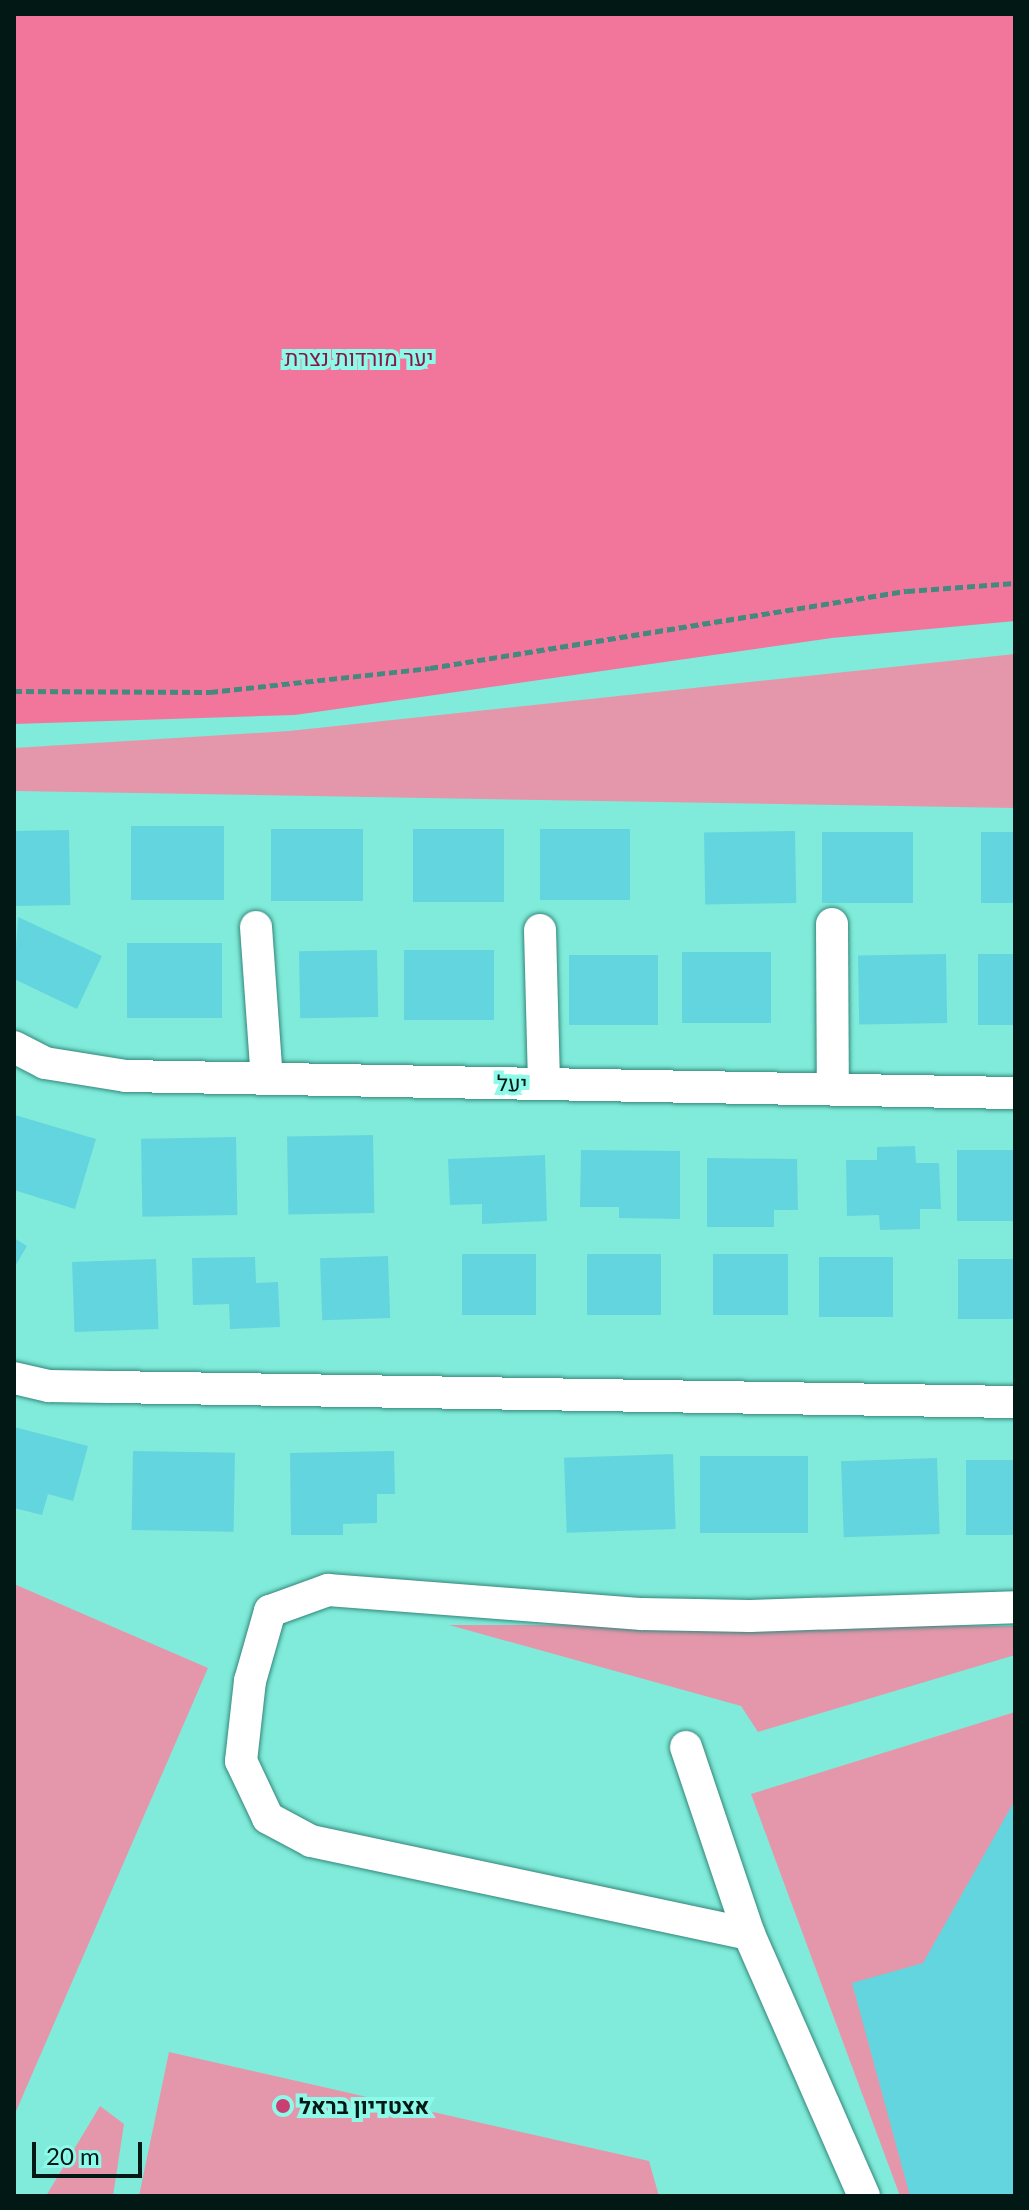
<!DOCTYPE html>
<html>
<head>
<meta charset="utf-8">
<style>
	body { margin:0 }
	#map { position:relative; width:1029px; height:2210px; overflow:hidden; background:#80ebda; font-family:Lato,Heebo,sans-serif }
	div>[style] { position:absolute }
	.green>* { inset:0; background:#e497ab }
	.forest>* { inset:0; background:#f2769c }
	.building>* { inset:0; background:#63d5de; transform-origin:0 0 }
	.path>* { height:5px; margin-top:-2.5px; transform-origin:0; background:repeating-linear-gradient(90deg,#45887d 0 8px,transparent 0 12px) }
	.roads { filter:drop-shadow(0 0 2px #33877b) drop-shadow(0 0 2px #33877b) }
	.minor>* { height:32px; margin:-16px; padding:0 16px; transform-origin:16px; border-radius:16px; background:#fff }
	.dots>* { width:22px; height:22px; translate:-50% -50%; box-sizing:border-box; border:4px solid #8df9e8; border-radius:50% }
	span { translate:-50% -50%; white-space:nowrap; text-align:center; line-height:1.15; -webkit-text-stroke:8px #8df9e8; paint-order:stroke }
	.park-label { font-size:22px; color:#881745 }
	.street-label { font-size:22px; color:#021815 }
	.poi-label { font-size:22px; color:#021815; font-weight:700 }
	.left { translate:0 -50%; text-align:left }
	.frame { position:absolute; inset:0; border:16px solid #021815; pointer-events:none }
	.scale { position:absolute; left:32px; top:2142px; width:110px; height:36px; box-sizing:border-box; border:4px solid #021815; border-top:0; padding-left:10px; font-size:24px; line-height:28px; white-space:nowrap; color:#021815; -webkit-text-stroke:6px #8df9e8; paint-order:stroke }
</style>
</head>
<body>
<div id="map">
	<div class="green">
		<div style="clip-path:polygon(1015px 654px,1015px 808px,14px 791px,14px 748px,289px 731px)"></div>
		<div style="clip-path:polygon(14px 1584px,208px 1668px,14px 2116px)"></div>
		<div style="clip-path:polygon(449px 1625px,1015px 1626px,1015px 1655px,758px 1732px,741px 1706px)"></div>
		<div style="clip-path:polygon(1015px 1712px,1015px 2196px,900px 2196px,751px 1794px)"></div>
		<div style="clip-path:polygon(169px 2052px,649px 2161px,659px 2196px,139px 2196px)"></div>
		<div style="clip-path:polygon(100px 2106px,124px 2124px,113px 2196px,46px 2196px)"></div>
	</div>
	<div class="forest">
		<div style="clip-path:polygon(14px 14px,1015px 14px,1015px 621px,832px 638px,295px 715px,14px 724px)"></div>
	</div>
	<div class="building">
		<div style="left:224px;top:826px;width:74px;height:93px;rotate:90deg"></div>
		<div style="left:271px;top:829px;width:92px;height:72px"></div>
		<div style="left:413px;top:829px;width:91px;height:73px"></div>
		<div style="left:540px;top:829px;width:90px;height:71px"></div>
		<div style="left:69px;top:830px;width:75px;height:55px;rotate:89deg"></div>
		<div style="left:795px;top:831px;width:72px;height:91px;rotate:89deg"></div>
		<div style="left:822px;top:832px;width:91px;height:71px"></div>
		<div style="left:981px;top:832px;width:34px;height:71px"></div>
		<div style="clip-path:polygon(18px 917px,102px 956px,77px 1009px,14px 979px)"></div>
		<div style="left:127px;top:943px;width:95px;height:75px"></div>
		<div style="left:377px;top:950px;width:67px;height:78px;rotate:89deg"></div>
		<div style="left:494px;top:950px;width:70px;height:90px;rotate:90deg"></div>
		<div style="left:682px;top:952px;width:89px;height:71px"></div>
		<div style="left:946px;top:954px;width:69px;height:88px;rotate:89deg"></div>
		<div style="left:1015px;top:954px;width:71px;height:37px;rotate:90deg"></div>
		<div style="left:569px;top:955px;width:89px;height:70px"></div>
		<div style="clip-path:polygon(15px 1115px,96px 1139px,75px 1209px,14px 1190px)"></div>
		<div style="left:373px;top:1135px;width:78px;height:86px;rotate:89deg"></div>
		<div style="left:236px;top:1137px;width:78px;height:95px;rotate:89deg"></div>
		<div style="clip-path:polygon(915px 1146px,916px 1163px,939px 1163px,941px 1209px,920px 1209px,920px 1229px,880px 1230px,879px 1215px,847px 1216px,846px 1160px,877px 1160px,877px 1147px)"></div>
		<div style="clip-path:polygon(581px 1150px,680px 1151px,680px 1219px,619px 1218px,619px 1207px,580px 1207px)"></div>
		<div style="left:957px;top:1150px;width:58px;height:71px"></div>
		<div style="clip-path:polygon(545px 1155px,547px 1221px,482px 1224px,482px 1204px,450px 1205px,448px 1159px)"></div>
		<div style="clip-path:polygon(707px 1158px,797px 1159px,798px 1210px,774px 1210px,774px 1227px,707px 1227px)"></div>
		<div style="clip-path:polygon(14px 1238px,27px 1246px,14px 1268px)"></div>
		<div style="left:462px;top:1254px;width:74px;height:61px"></div>
		<div style="left:587px;top:1254px;width:74px;height:61px"></div>
		<div style="left:713px;top:1254px;width:75px;height:61px"></div>
		<div style="left:388px;top:1256px;width:62px;height:68px;rotate:88deg"></div>
		<div style="clip-path:polygon(255px 1257px,256px 1283px,278px 1282px,280px 1327px,230px 1329px,229px 1304px,193px 1305px,192px 1258px)"></div>
		<div style="left:819px;top:1257px;width:74px;height:60px"></div>
		<div style="left:156px;top:1259px;width:70px;height:84px;rotate:88deg"></div>
		<div style="left:958px;top:1259px;width:57px;height:60px"></div>
		<div style="clip-path:polygon(14px 1427px,88px 1446px,73px 1501px,48px 1494px,42px 1515px,14px 1508px)"></div>
		<div style="left:133px;top:1451px;width:102px;height:79px;rotate:1deg"></div>
		<div style="clip-path:polygon(394px 1451px,395px 1494px,377px 1494px,377px 1523px,343px 1524px,343px 1535px,291px 1535px,290px 1453px)"></div>
		<div style="left:673px;top:1454px;width:75px;height:109px;rotate:88deg"></div>
		<div style="left:700px;top:1456px;width:108px;height:77px"></div>
		<div style="left:937px;top:1458px;width:76px;height:96px;rotate:88deg"></div>
		<div style="left:1015px;top:1460px;width:75px;height:49px;rotate:90deg"></div>
		<div style="clip-path:polygon(1015px 1800px,1015px 2196px,910px 2196px,852px 1983px,923px 1963px)"></div>
	</div>
	<div class="path">
		<div style="left:14px;top:691px;width:196px;rotate:0.3deg"></div>
		<div style="left:210px;top:692px;width:221px;rotate:-6.2deg"></div>
		<div style="left:430px;top:668px;width:483px;rotate:-9.2deg"></div>
		<div style="left:907px;top:591px;width:108px;rotate:-4.2deg"></div>
	</div>
	<div class="roads">
		<div class="minor">
			<div style="left:832px;top:924px;width:165px;rotate:89.7deg"></div>
			<div style="left:256px;top:927px;width:152px;rotate:85.9deg"></div>
			<div style="left:540px;top:930px;width:154px;rotate:88.5deg"></div>
			<div style="left:14px;top:1047px;width:35px;rotate:27deg"></div>
			<div style="left:45px;top:1063px;width:82px;rotate:9.1deg"></div>
			<div style="left:126px;top:1076px;width:889px;rotate:1.1deg"></div>
			<div style="left:14px;top:1378px;width:36px;rotate:13deg"></div>
			<div style="left:49px;top:1386px;width:61px;rotate:0.9deg"></div>
			<div style="left:110px;top:1387px;width:905px;rotate:0.95deg"></div>
			<div style="left:686px;top:1747px;width:197px;rotate:71.4deg"></div>
			<div style="left:749px;top:1934px;width:286px;rotate:66.3deg"></div>
			<div style="left:749px;top:1934px;width:448px;rotate:-168deg"></div>
			<div style="left:311px;top:1841px;width:49px;rotate:-151.9deg"></div>
			<div style="left:268px;top:1818px;width:63px;rotate:-115.3deg"></div>
			<div style="left:241px;top:1761px;width:81px;rotate:-83.6deg"></div>
			<div style="left:250px;top:1681px;width:73px;rotate:-74.1deg"></div>
			<div style="left:270px;top:1611px;width:62px;rotate:-19.9deg"></div>
			<div style="left:328px;top:1590px;width:315px;rotate:4.4deg"></div>
			<div style="left:642px;top:1614px;width:108px;rotate:1.1deg"></div>
			<div style="left:750px;top:1616px;width:265px;rotate:-1.9deg"></div>
		</div>
	</div>
	<div class="dots">
		<div style="left:283px;top:2106px;background:#ca3e71"></div>
	</div>
	<div class="park-label">
		<span style="left:359px;top:358px">יער מורדות נצרת</span>
	</div>
	<div class="street-label">
		<span style="left:512px;top:1083px;rotate:1deg">יעל</span>
	</div>
	<div class="poi-label">
		<span class="left" style="left:299px;top:2106px">אצטדיון בראל</span>
	</div>
	<div class="frame"></div>
	<div class="scale">20 m</div>
</div>
</body>
</html>
